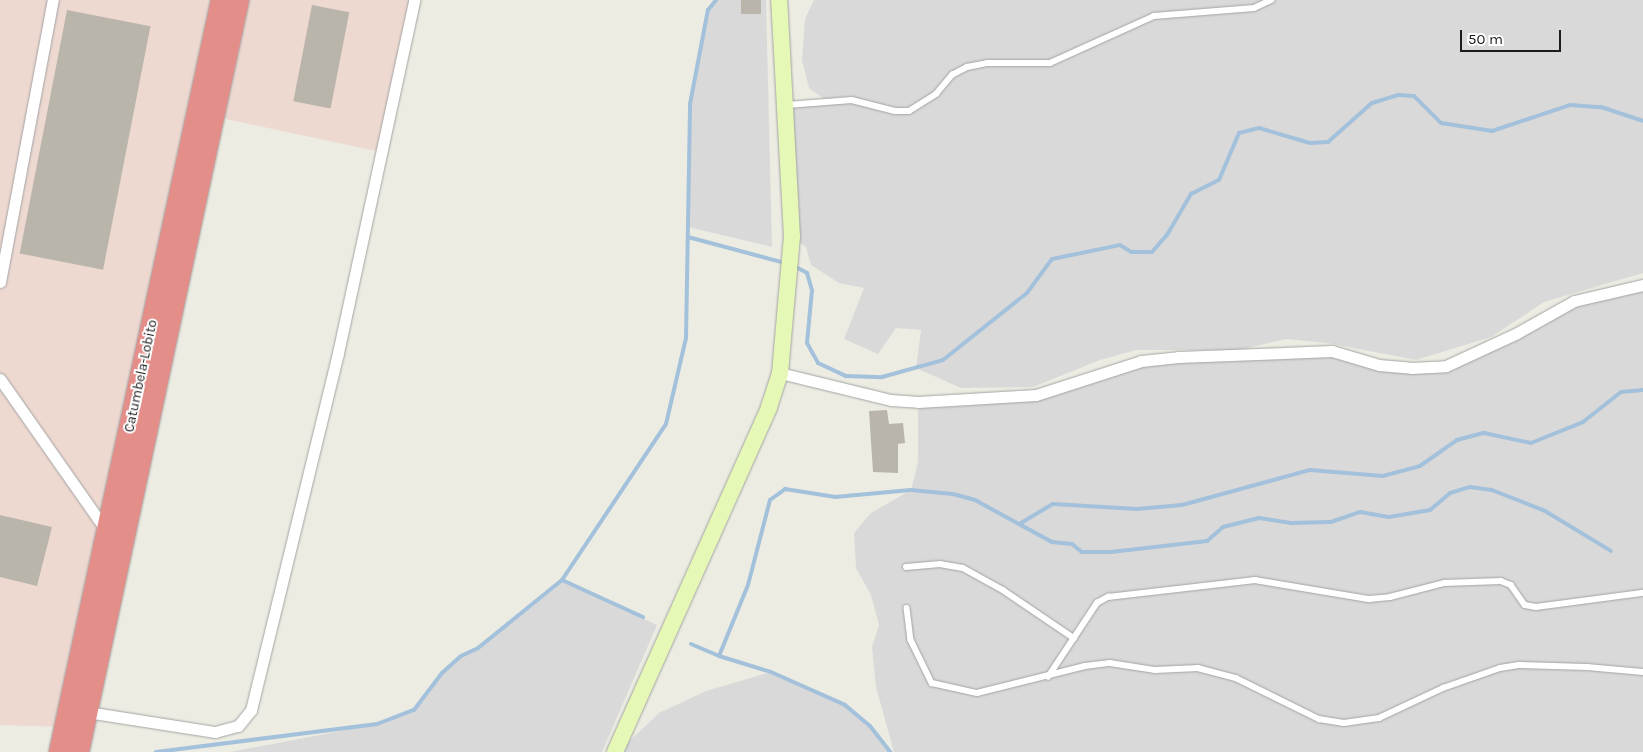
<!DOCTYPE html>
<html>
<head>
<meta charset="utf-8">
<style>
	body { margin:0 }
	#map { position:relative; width:1643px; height:752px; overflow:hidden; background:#edece2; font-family:Karla,sans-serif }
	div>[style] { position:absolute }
	.residential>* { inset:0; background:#dad9d9 }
	.commercial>* { inset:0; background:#eed9d1 }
	.stream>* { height:4px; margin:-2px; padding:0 2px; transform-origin:2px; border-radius:2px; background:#a3c1db }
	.building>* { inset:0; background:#bab5ab; transform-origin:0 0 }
	.roads { filter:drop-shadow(0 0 1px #a3a3a3) drop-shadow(0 0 1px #a3a3a3) }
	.lane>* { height:5.5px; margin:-2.75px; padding:0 2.75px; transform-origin:2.75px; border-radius:2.75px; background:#fff }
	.street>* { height:11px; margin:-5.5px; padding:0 5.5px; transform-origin:5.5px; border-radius:5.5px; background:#fff }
	.secondary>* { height:16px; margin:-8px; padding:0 8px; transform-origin:8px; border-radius:8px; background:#e5f8b5 }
	.highway>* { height:20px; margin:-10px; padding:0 10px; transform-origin:10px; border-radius:10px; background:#e48e8a }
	span { translate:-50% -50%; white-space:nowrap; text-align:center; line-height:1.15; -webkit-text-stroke:4px #fff; paint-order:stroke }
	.street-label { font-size:14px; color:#1c1c1c }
	.scale { position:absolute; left:1460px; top:30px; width:101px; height:22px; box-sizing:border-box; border:2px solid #1c1c1c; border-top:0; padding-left:6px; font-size:15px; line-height:18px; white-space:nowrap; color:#1c1c1c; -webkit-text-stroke:4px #fff; paint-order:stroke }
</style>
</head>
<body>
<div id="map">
	<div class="residential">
		<div style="clip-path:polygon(716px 0,766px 0,772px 247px,688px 227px,690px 104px,708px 10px)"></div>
		<div style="clip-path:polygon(814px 0,1643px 0,1643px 273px,1544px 302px,1491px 337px,1416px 360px,1327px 343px,1286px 339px,1239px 350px,1136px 350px,1100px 360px,1033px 387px,961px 388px,916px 368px,921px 330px,896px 328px,878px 354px,844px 339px,864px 288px,839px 283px,811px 265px,806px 247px,792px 237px,788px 105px,824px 99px,809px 88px,802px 60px,805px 19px)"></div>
		<div style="clip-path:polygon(1643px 285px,1643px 752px,894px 752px,876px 687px,872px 647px,879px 625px,871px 595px,856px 568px,854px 533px,871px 513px,911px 490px,918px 462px,918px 402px,1036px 395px,1141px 361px,1299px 350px,1379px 365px,1446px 366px,1546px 314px)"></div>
		<div style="clip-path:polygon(562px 580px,657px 625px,602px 752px,230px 752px,377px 724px,414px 710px,442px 673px,461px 656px,478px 648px)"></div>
		<div style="clip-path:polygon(771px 672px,845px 705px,870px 726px,890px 752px,618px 752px,659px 713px,706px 691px)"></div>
	</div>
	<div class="commercial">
		<div style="clip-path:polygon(0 0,414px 0,381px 152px,197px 113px,65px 727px,0 725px)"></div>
	</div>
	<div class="stream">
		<div style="left:688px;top:237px;width:100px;rotate:15deg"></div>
		<div style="left:794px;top:266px;width:15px;rotate:28deg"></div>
		<div style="left:807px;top:273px;width:18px;rotate:74deg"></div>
		<div style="left:812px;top:290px;width:53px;rotate:95.4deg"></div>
		<div style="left:807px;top:343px;width:23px;rotate:61deg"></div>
		<div style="left:818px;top:363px;width:31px;rotate:25deg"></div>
		<div style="left:846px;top:376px;width:36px;rotate:2deg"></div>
		<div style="left:882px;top:377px;width:63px;rotate:-15.6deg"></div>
		<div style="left:943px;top:360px;width:107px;rotate:-38.6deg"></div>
		<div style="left:1027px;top:293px;width:42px;rotate:-53.7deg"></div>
		<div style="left:1052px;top:259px;width:69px;rotate:-11.6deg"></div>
		<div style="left:1120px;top:245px;width:13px;rotate:32deg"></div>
		<div style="left:1131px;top:252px;width:21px"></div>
		<div style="left:1152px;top:252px;width:23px;rotate:-49deg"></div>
		<div style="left:1167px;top:235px;width:48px;rotate:-59.7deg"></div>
		<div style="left:1191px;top:194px;width:31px;rotate:-27deg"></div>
		<div style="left:1219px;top:180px;width:51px;rotate:-66.9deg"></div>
		<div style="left:1239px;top:133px;width:21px;rotate:-14deg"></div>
		<div style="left:1259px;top:128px;width:53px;rotate:16.4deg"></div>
		<div style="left:1310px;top:143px;width:18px;rotate:-3deg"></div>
		<div style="left:1328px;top:142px;width:59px;rotate:-41.6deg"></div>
		<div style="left:1372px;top:103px;width:27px;rotate:-17deg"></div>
		<div style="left:1398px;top:95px;width:16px;rotate:4deg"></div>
		<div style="left:1414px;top:96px;width:38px;rotate:45deg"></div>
		<div style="left:1441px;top:123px;width:52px;rotate:8.9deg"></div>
		<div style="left:1492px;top:131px;width:82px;rotate:-18.4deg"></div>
		<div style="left:1570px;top:105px;width:31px;rotate:4deg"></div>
		<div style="left:1601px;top:107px;width:44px;rotate:18.4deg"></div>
		<div style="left:1021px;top:523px;width:37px;rotate:-31deg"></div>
		<div style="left:1053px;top:504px;width:84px;rotate:3.4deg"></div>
		<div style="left:1137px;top:509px;width:45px;rotate:-5.1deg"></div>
		<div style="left:1182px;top:505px;width:133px;rotate:-15.3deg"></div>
		<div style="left:1310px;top:470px;width:73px;rotate:4.7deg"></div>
		<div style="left:1383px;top:476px;width:38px;rotate:-15deg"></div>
		<div style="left:1420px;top:466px;width:45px;rotate:-35.1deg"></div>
		<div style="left:1457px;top:440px;width:28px;rotate:-15deg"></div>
		<div style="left:1484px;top:433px;width:48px;rotate:12deg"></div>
		<div style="left:1531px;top:443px;width:56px;rotate:-22deg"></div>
		<div style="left:1583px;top:422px;width:48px;rotate:-38.3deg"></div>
		<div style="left:1621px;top:392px;width:22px;rotate:-5deg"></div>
		<div style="left:562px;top:580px;width:89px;rotate:24.6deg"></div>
		<div style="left:691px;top:644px;width:30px;rotate:23deg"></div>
		<div style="left:719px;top:656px;width:54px;rotate:17.1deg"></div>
		<div style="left:771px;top:672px;width:81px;rotate:24deg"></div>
		<div style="left:845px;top:705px;width:33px;rotate:40deg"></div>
		<div style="left:870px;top:726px;width:33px;rotate:52deg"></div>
		<div style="left:719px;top:656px;width:77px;rotate:-67.8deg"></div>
		<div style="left:748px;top:585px;width:88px;rotate:-75.5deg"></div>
		<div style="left:770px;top:500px;width:19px;rotate:-36deg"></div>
		<div style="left:785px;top:489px;width:51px;rotate:9.1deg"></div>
		<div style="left:835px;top:497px;width:76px;rotate:-5.3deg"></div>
		<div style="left:911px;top:490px;width:42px;rotate:5.4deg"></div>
		<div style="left:953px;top:494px;width:23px;rotate:15deg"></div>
		<div style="left:975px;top:500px;width:88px;rotate:28.6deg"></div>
		<div style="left:1052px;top:542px;width:20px;rotate:6deg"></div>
		<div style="left:1072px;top:544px;width:13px;rotate:39deg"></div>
		<div style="left:1082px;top:552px;width:29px"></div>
		<div style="left:1111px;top:552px;width:97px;rotate:-6.5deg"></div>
		<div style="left:1207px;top:541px;width:21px;rotate:-41deg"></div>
		<div style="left:1223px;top:527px;width:37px;rotate:-14deg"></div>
		<div style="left:1259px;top:518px;width:31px;rotate:9deg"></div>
		<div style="left:1290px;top:523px;width:41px;rotate:-1.4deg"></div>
		<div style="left:1331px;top:522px;width:31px;rotate:-19deg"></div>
		<div style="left:1360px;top:512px;width:29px;rotate:10deg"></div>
		<div style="left:1389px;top:517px;width:42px;rotate:-9.7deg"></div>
		<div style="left:1430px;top:510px;width:26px;rotate:-40deg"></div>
		<div style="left:1450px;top:493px;width:21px;rotate:-17deg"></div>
		<div style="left:1470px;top:487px;width:22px;rotate:8deg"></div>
		<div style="left:1492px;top:490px;width:57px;rotate:21.6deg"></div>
		<div style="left:1545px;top:511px;width:77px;rotate:31.2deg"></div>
		<div style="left:156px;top:752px;width:223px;rotate:-7.2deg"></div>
		<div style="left:377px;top:724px;width:40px;rotate:-21deg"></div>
		<div style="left:414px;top:710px;width:46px;rotate:-52.9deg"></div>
		<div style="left:442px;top:673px;width:25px;rotate:-42deg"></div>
		<div style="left:461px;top:656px;width:19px;rotate:-25deg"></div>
		<div style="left:478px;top:648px;width:108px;rotate:-39deg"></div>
		<div style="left:562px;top:580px;width:187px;rotate:-56.3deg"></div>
		<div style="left:666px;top:424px;width:88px;rotate:-76.9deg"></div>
		<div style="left:686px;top:338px;width:234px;rotate:-89deg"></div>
		<div style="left:690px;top:104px;width:96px;rotate:-79.2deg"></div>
		<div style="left:708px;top:10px;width:13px;rotate:-51deg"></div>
	</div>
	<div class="building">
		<div style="left:741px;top:0;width:20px;height:14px"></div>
		<div style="left:312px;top:5px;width:38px;height:98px;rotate:11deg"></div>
		<div style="left:67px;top:10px;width:85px;height:248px;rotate:11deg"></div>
		<div style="clip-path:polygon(887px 410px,889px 424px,903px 423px,905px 443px,898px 444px,898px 473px,873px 472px,869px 411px)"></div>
		<div style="clip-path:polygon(0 515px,52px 527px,37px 586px,0 577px)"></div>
	</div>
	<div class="roads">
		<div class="lane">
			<div style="left:787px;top:105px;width:65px;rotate:-4.4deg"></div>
			<div style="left:852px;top:100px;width:44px;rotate:14.3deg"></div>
			<div style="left:895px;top:111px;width:14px"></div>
			<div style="left:909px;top:111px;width:32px;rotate:-32deg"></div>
			<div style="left:936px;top:94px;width:25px;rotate:-50deg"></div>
			<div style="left:952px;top:75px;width:17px;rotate:-28deg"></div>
			<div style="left:967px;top:67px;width:20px;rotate:-11deg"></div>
			<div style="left:987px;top:63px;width:63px"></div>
			<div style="left:1050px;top:63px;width:114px;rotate:-24.3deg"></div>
			<div style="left:1154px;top:16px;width:100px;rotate:-4.6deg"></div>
			<div style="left:1254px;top:8px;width:19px;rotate:-25deg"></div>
			<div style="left:906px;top:567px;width:34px;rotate:-5deg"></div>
			<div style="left:940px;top:564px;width:23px;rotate:10deg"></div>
			<div style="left:963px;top:568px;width:46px;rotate:28.8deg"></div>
			<div style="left:1003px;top:590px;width:86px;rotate:34.1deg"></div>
			<div style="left:907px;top:608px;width:32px;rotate:83deg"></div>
			<div style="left:911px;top:640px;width:48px;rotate:64deg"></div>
			<div style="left:932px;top:683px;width:46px;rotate:12.5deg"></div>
			<div style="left:977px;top:693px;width:111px;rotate:-14deg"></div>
			<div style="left:1085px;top:666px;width:25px;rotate:-7deg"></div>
			<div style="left:1110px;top:663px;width:46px;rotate:8.8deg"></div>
			<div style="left:1155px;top:670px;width:43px;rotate:-2.7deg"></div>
			<div style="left:1198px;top:668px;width:39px;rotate:15deg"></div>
			<div style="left:1236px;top:678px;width:93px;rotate:26.3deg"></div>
			<div style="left:1319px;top:719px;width:25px;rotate:9deg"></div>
			<div style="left:1344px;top:723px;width:35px;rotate:-8deg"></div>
			<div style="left:1379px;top:718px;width:71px;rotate:-25.1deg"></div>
			<div style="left:1443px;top:688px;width:60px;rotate:-19.3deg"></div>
			<div style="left:1500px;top:668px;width:20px;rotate:-9deg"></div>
			<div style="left:1520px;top:665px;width:67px;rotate:1.7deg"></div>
			<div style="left:1587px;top:667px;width:56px;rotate:5.1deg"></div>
			<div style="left:1048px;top:677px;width:89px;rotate:-56.5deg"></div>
			<div style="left:1097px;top:603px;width:13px;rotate:-29deg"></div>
			<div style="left:1108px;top:597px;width:148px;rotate:-6.6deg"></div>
			<div style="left:1255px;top:580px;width:116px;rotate:9.5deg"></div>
			<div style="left:1369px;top:599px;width:21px;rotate:-5deg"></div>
			<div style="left:1390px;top:597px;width:56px;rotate:-14.5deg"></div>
			<div style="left:1444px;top:583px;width:57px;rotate:-2deg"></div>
			<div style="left:1501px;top:581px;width:11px;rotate:22deg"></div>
			<div style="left:1511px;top:585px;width:24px;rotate:55deg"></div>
			<div style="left:1525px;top:605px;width:11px;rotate:10deg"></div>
			<div style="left:1536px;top:607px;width:108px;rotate:-7.5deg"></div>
		</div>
		<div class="street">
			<div style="left:0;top:282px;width:287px;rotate:-79.4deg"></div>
			<div style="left:780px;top:373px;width:114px;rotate:13.7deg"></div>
			<div style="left:891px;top:400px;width:27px;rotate:4deg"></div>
			<div style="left:918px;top:402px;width:118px;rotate:-3.4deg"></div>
			<div style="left:1036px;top:395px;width:110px;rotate:-17.9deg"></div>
			<div style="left:1141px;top:361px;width:37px;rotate:-6deg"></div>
			<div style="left:1178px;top:357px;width:154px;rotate:-2.2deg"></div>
			<div style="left:1332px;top:351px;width:49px;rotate:16.6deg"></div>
			<div style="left:1379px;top:365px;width:32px;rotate:5deg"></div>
			<div style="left:1411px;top:368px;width:35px;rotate:-3deg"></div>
			<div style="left:1446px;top:366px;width:78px;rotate:-24.9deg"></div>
			<div style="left:1517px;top:333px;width:65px;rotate:-29.3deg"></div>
			<div style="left:1574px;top:301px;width:71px;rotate:-13.1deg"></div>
			<div style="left:0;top:379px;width:187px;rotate:55deg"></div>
			<div style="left:87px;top:712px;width:130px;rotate:8.9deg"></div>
			<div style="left:215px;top:732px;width:24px;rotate:-15deg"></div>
			<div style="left:238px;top:726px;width:21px;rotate:-51deg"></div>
			<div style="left:251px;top:710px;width:367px;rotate:-76.3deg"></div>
			<div style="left:338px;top:353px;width:361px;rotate:-77.8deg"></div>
		</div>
		<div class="secondary">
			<div style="left:615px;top:752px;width:378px;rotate:-65.9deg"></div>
			<div style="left:769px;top:407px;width:36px;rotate:-72deg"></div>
			<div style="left:780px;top:373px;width:137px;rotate:-85deg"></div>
			<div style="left:792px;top:237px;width:237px;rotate:-93.1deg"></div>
		</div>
		<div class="highway">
			<div style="left:59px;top:752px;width:769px;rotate:-77.84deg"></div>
			<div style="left:79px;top:752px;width:769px;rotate:-77.99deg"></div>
		</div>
	</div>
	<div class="street-label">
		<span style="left:141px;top:376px;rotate:-78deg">Catumbela-Lobito</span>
	</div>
	<div class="scale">50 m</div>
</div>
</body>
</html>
